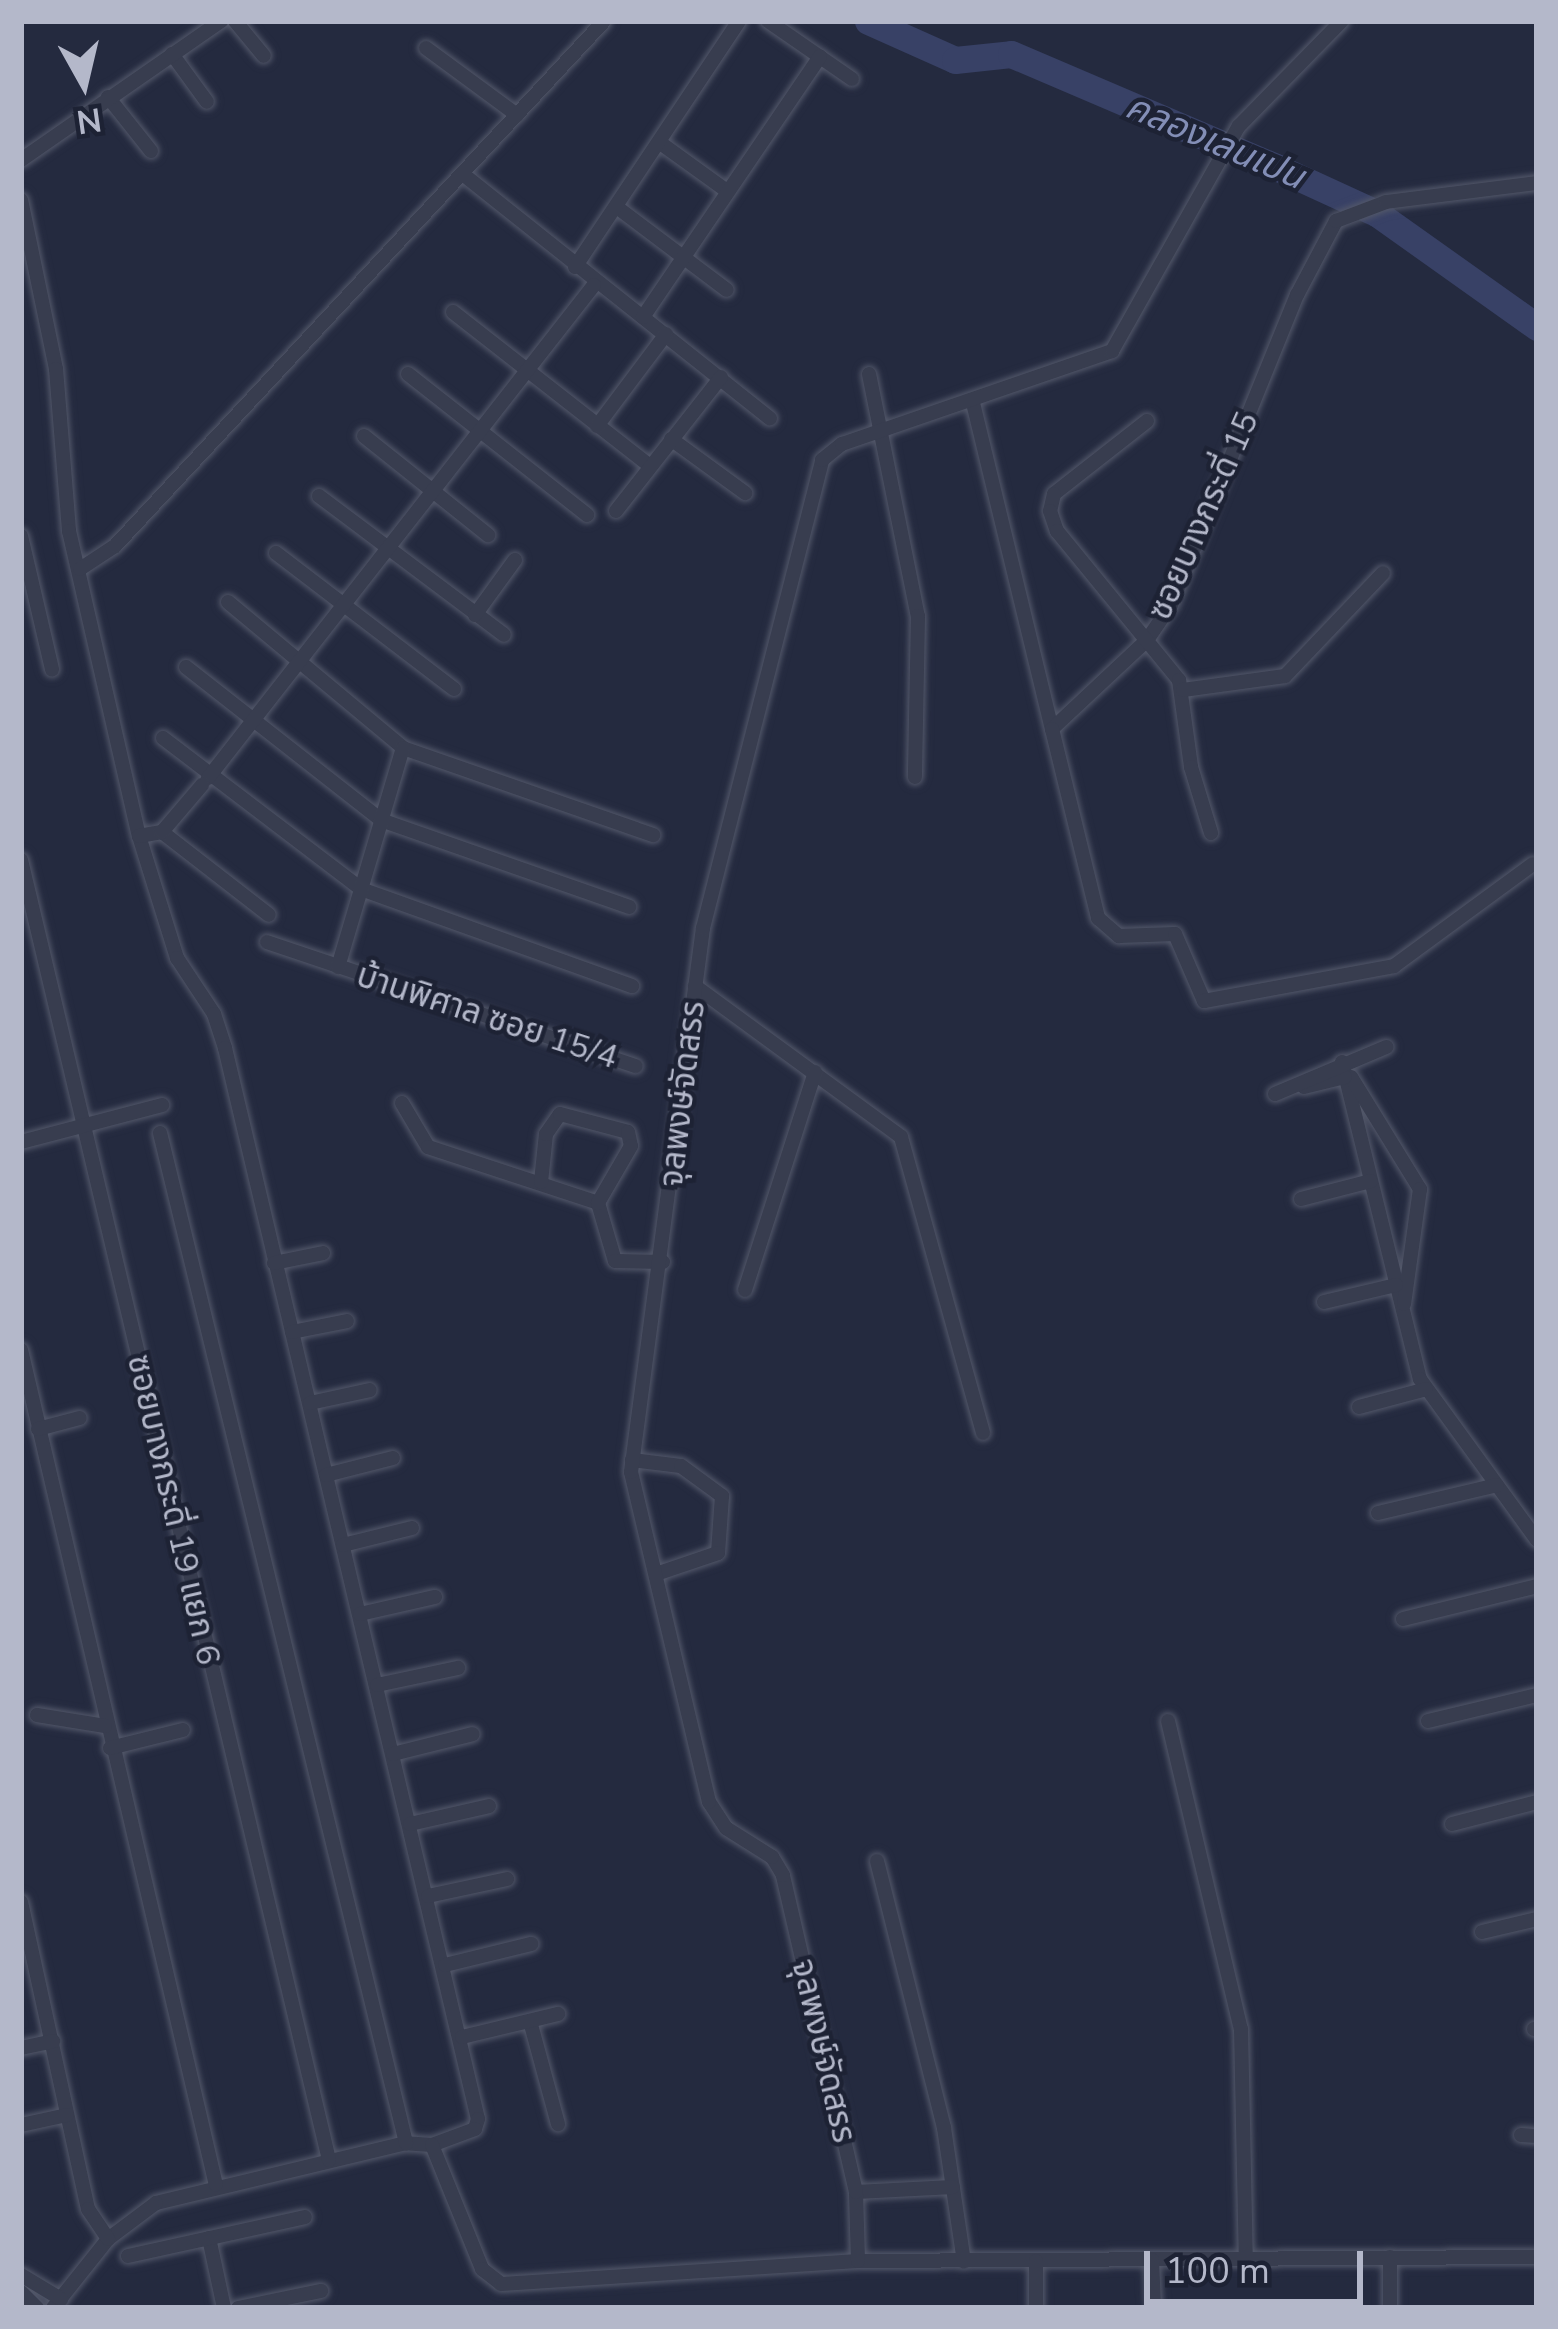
<!DOCTYPE html>
<html>
<head>
<meta charset="utf-8">
<style>
	body { margin:0 }
	#map { position:relative; width:1558px; height:2329px; overflow:hidden; background:#242a3f; font-family:"Nunito Sans","Noto Sans Thai",sans-serif }
	div>[style] { position:absolute }
	.river>* { height:27px; margin:-13.5px; padding:0 13.5px; transform-origin:13.5px; border-radius:13.5px; background:#384166 }
	.roads { filter:drop-shadow(0 0 3px #53586a) drop-shadow(0 0 3px #53586a) }
	.minor>* { height:14px; margin:-7px; padding:0 7px; transform-origin:7px; border-radius:7px; background:#383d4f }
	span { translate:-50% -50%; white-space:nowrap; text-align:center; line-height:1.15; -webkit-text-stroke:9px #1d2234; paint-order:stroke }
	.street-label { font-size:33px; color:#b4b8ca }
	.water-label { font-size:36px; color:#838eb6; font-style:italic }
	.frame { position:absolute; inset:0; border:24px solid #b4b8ca; pointer-events:none }
	.north { position:absolute; left:24px; top:24px; width:120px; height:120px; -webkit-text-stroke:9px #1d2234; paint-order:stroke; rotate:172deg; font-size:33px; font-weight:700; line-height:48px; text-align:center; color:#b4b8ca }
	.north::after { content:''; display:block; margin:auto; width:42px; height:54px; background:#b4b8ca; clip-path:polygon(50% 0,100% 100%,50% 72%,0 100%) }
	.scale { position:absolute; left:1144px; top:2251px; width:219px; height:54px; box-sizing:border-box; border:6px solid #b4b8ca; border-top:0; padding-left:15px; font-size:36px; line-height:42px; white-space:nowrap; color:#b4b8ca; -webkit-text-stroke:9px #1d2234; paint-order:stroke }
</style>
</head>
<body>
<div id="map">
	<div class="river">
		<div style="left:868px;top:21px;width:95px;rotate:24.1deg"></div>
		<div style="left:955px;top:60px;width:56px;rotate:-6.1deg"></div>
		<div style="left:1011px;top:54px;width:288px;rotate:23.1deg"></div>
		<div style="left:1276px;top:167px;width:112px;rotate:24.7deg"></div>
		<div style="left:1378px;top:214px;width:195px;rotate:35.4deg"></div>
	</div>
	<div class="roads">
		<div class="minor">
			<div style="left:235px;top:21px;width:45px;rotate:50.4deg"></div>
			<div style="left:768px;top:21px;width:102px;rotate:34.6deg"></div>
			<div style="left:426px;top:48px;width:113px;rotate:36.4deg"></div>
			<div style="left:172px;top:54px;width:59px;rotate:53.9deg"></div>
			<div style="left:108px;top:97px;width:69px;rotate:51.5deg"></div>
			<div style="left:659px;top:142px;width:84px;rotate:35.8deg"></div>
			<div style="left:21px;top:160px;width:244px;rotate:-34.8deg"></div>
			<div style="left:464px;top:175px;width:391px;rotate:38.5deg"></div>
			<div style="left:21px;top:200px;width:173px;rotate:78.3deg"></div>
			<div style="left:56px;top:369px;width:163px;rotate:85.4deg"></div>
			<div style="left:69px;top:531px;width:313px;rotate:77.1deg"></div>
			<div style="left:139px;top:836px;width:128px;rotate:72.7deg"></div>
			<div style="left:177px;top:958px;width:67px;rotate:56.5deg"></div>
			<div style="left:214px;top:1014px;width:36px;rotate:72deg"></div>
			<div style="left:225px;top:1048px;width:1100px;rotate:76.71deg"></div>
			<div style="left:478px;top:2119px;width:10px;rotate:107deg"></div>
			<div style="left:475px;top:2129px;width:46px;rotate:159.6deg"></div>
			<div style="left:432px;top:2145px;width:26px;rotate:-176deg"></div>
			<div style="left:406px;top:2143px;width:257px;rotate:166.5deg"></div>
			<div style="left:156px;top:2203px;width:60px;rotate:143.1deg"></div>
			<div style="left:108px;top:2239px;width:88px;rotate:128.6deg"></div>
			<div style="left:618px;top:208px;width:136px;rotate:37deg"></div>
			<div style="left:575px;top:267px;width:296px;rotate:-56.3deg"></div>
			<div style="left:453px;top:312px;width:250px;rotate:38deg"></div>
			<div style="left:643px;top:317px;width:315px;rotate:-55.8deg"></div>
			<div style="left:408px;top:374px;width:228px;rotate:38.2deg"></div>
			<div style="left:869px;top:374px;width:247px;rotate:78.6deg"></div>
			<div style="left:918px;top:616px;width:161px;rotate:91.1deg"></div>
			<div style="left:973px;top:403px;width:335px;rotate:76.4deg"></div>
			<div style="left:1052px;top:729px;width:130px;rotate:-43.1deg"></div>
			<div style="left:1147px;top:640px;width:42px;rotate:-55.6deg"></div>
			<div style="left:1171px;top:605px;width:335px;rotate:-67.9deg"></div>
			<div style="left:1297px;top:295px;width:84px;rotate:-62.2deg"></div>
			<div style="left:1336px;top:221px;width:53px;rotate:-20.8deg"></div>
			<div style="left:1386px;top:202px;width:152px;rotate:-7.2deg"></div>
			<div style="left:1147px;top:421px;width:118px;rotate:141.9deg"></div>
			<div style="left:1054px;top:494px;width:17px;rotate:103deg"></div>
			<div style="left:1050px;top:511px;width:21px;rotate:71deg"></div>
			<div style="left:1057px;top:531px;width:193px;rotate:50.7deg"></div>
			<div style="left:1179px;top:680px;width:88px;rotate:82.1deg"></div>
			<div style="left:1191px;top:767px;width:69px;rotate:73.1deg"></div>
			<div style="left:597px;top:426px;width:115px;rotate:-53.1deg"></div>
			<div style="left:364px;top:436px;width:159px;rotate:38.6deg"></div>
			<div style="left:671px;top:439px;width:92px;rotate:36.1deg"></div>
			<div style="left:319px;top:496px;width:231px;rotate:36.9deg"></div>
			<div style="left:616px;top:511px;width:170px;rotate:-51.9deg"></div>
			<div style="left:21px;top:536px;width:137px;rotate:76.9deg"></div>
			<div style="left:276px;top:553px;width:224px;rotate:37.4deg"></div>
			<div style="left:80px;top:569px;width:42px;rotate:-33.3deg"></div>
			<div style="left:115px;top:546px;width:717px;rotate:-47.03deg"></div>
			<div style="left:228px;top:602px;width:228px;rotate:39.8deg"></div>
			<div style="left:403px;top:748px;width:265px;rotate:19.2deg"></div>
			<div style="left:475px;top:615px;width:68px;rotate:-54deg"></div>
			<div style="left:186px;top:667px;width:248px;rotate:38.1deg"></div>
			<div style="left:381px;top:820px;width:263px;rotate:19.3deg"></div>
			<div style="left:1183px;top:690px;width:103px;rotate:-7.8deg"></div>
			<div style="left:1285px;top:676px;width:142px;rotate:-46.4deg"></div>
			<div style="left:1052px;top:729px;width:195px;rotate:76.3deg"></div>
			<div style="left:1098px;top:918px;width:28px;rotate:41deg"></div>
			<div style="left:1119px;top:936px;width:56px;rotate:-2deg"></div>
			<div style="left:1175px;top:934px;width:73px;rotate:66.6deg"></div>
			<div style="left:1204px;top:1001px;width:193px;rotate:-10.4deg"></div>
			<div style="left:1394px;top:966px;width:172px;rotate:-36.3deg"></div>
			<div style="left:163px;top:738px;width:249px;rotate:37.3deg"></div>
			<div style="left:361px;top:889px;width:288px;rotate:19.7deg"></div>
			<div style="left:208px;top:778px;width:626px;rotate:-51.94deg"></div>
			<div style="left:162px;top:832px;width:135px;rotate:37.8deg"></div>
			<div style="left:139px;top:836px;width:23px;rotate:-10deg"></div>
			<div style="left:162px;top:832px;width:62px;rotate:-49.6deg"></div>
			<div style="left:21px;top:860px;width:1336px;rotate:76.67deg"></div>
			<div style="left:267px;top:942px;width:389px;rotate:18.6deg"></div>
			<div style="left:338px;top:967px;width:228px;rotate:-73.5deg"></div>
			<div style="left:695px;top:986px;width:255px;rotate:36.2deg"></div>
			<div style="left:901px;top:1137px;width:307px;rotate:74.5deg"></div>
			<div style="left:1342px;top:1062px;width:326px;rotate:76.2deg"></div>
			<div style="left:1420px;top:1379px;width:199px;rotate:54deg"></div>
			<div style="left:1351px;top:1077px;width:132px;rotate:58.4deg"></div>
			<div style="left:1420px;top:1189px;width:116px;rotate:97.9deg"></div>
			<div style="left:1304px;top:1087px;width:42px;rotate:-13.7deg"></div>
			<div style="left:1275px;top:1094px;width:121px;rotate:-22.9deg"></div>
			<div style="left:402px;top:1103px;width:51px;rotate:59.4deg"></div>
			<div style="left:428px;top:1147px;width:179px;rotate:18.2deg"></div>
			<div style="left:598px;top:1203px;width:60px;rotate:73.7deg"></div>
			<div style="left:615px;top:1261px;width:48px;rotate:1.2deg"></div>
			<div style="left:160px;top:1133px;width:1040px;rotate:76.31deg"></div>
			<div style="left:21px;top:1142px;width:146px;rotate:-14.7deg"></div>
			<div style="left:541px;top:1182px;width:48px;rotate:-84.1deg"></div>
			<div style="left:546px;top:1134px;width:24px;rotate:-55deg"></div>
			<div style="left:560px;top:1114px;width:70px;rotate:14.8deg"></div>
			<div style="left:628px;top:1132px;width:14px;rotate:78deg"></div>
			<div style="left:631px;top:1146px;width:66px;rotate:120.1deg"></div>
			<div style="left:1301px;top:1199px;width:72px;rotate:-14.4deg"></div>
			<div style="left:274px;top:1263px;width:50px;rotate:-11.5deg"></div>
			<div style="left:745px;top:1290px;width:229px;rotate:-72.2deg"></div>
			<div style="left:1324px;top:1302px;width:74px;rotate:-13.3deg"></div>
			<div style="left:292px;top:1332px;width:56px;rotate:-11.3deg"></div>
			<div style="left:21px;top:1350px;width:857px;rotate:76.86deg"></div>
			<div style="left:310px;top:1403px;width:61px;rotate:-12.2deg"></div>
			<div style="left:1359px;top:1407px;width:69px;rotate:-15deg"></div>
			<div style="left:38px;top:1429px;width:43px;rotate:-14.7deg"></div>
			<div style="left:632px;top:1460px;width:49px;rotate:7deg"></div>
			<div style="left:681px;top:1466px;width:51px;rotate:36.2deg"></div>
			<div style="left:722px;top:1496px;width:57px;rotate:94deg"></div>
			<div style="left:718px;top:1553px;width:65px;rotate:161.3deg"></div>
			<div style="left:326px;top:1475px;width:69px;rotate:-14.2deg"></div>
			<div style="left:1378px;top:1513px;width:122px;rotate:-13.2deg"></div>
			<div style="left:343px;top:1545px;width:71px;rotate:-13.8deg"></div>
			<div style="left:360px;top:1614px;width:77px;rotate:-12.8deg"></div>
			<div style="left:1403px;top:1619px;width:138px;rotate:-13.8deg"></div>
			<div style="left:377px;top:1685px;width:83px;rotate:-11.9deg"></div>
			<div style="left:37px;top:1715px;width:69px;rotate:9.2deg"></div>
			<div style="left:1168px;top:1721px;width:317px;rotate:76.7deg"></div>
			<div style="left:1241px;top:2029px;width:230px;rotate:88.8deg"></div>
			<div style="left:1428px;top:1721px;width:112px;rotate:-13.4deg"></div>
			<div style="left:110px;top:1748px;width:75px;rotate:-13.9deg"></div>
			<div style="left:393px;top:1754px;width:82px;rotate:-14deg"></div>
			<div style="left:410px;top:1824px;width:81px;rotate:-12.8deg"></div>
			<div style="left:1452px;top:1824px;width:88px;rotate:-14.5deg"></div>
			<div style="left:877px;top:1861px;width:275px;rotate:75.9deg"></div>
			<div style="left:944px;top:2128px;width:135px;rotate:81.5deg"></div>
			<div style="left:428px;top:1896px;width:81px;rotate:-12.1deg"></div>
			<div style="left:21px;top:1902px;width:314px;rotate:77.7deg"></div>
			<div style="left:88px;top:2209px;width:36px;rotate:56deg"></div>
			<div style="left:1482px;top:1932px;width:57px;rotate:-13.3deg"></div>
			<div style="left:445px;top:1965px;width:89px;rotate:-13.7deg"></div>
			<div style="left:530px;top:2021px;width:107px;rotate:74.8deg"></div>
			<div style="left:1534px;top:2029px;width:3px"></div>
			<div style="left:462px;top:2037px;width:99px;rotate:-13.5deg"></div>
			<div style="left:21px;top:2048px;width:33px;rotate:-12deg"></div>
			<div style="left:21px;top:2125px;width:47px;rotate:-12.3deg"></div>
			<div style="left:1521px;top:2135px;width:16px;rotate:4deg"></div>
			<div style="left:432px;top:2145px;width:134px;rotate:68deg"></div>
			<div style="left:482px;top:2269px;width:24px;rotate:38deg"></div>
			<div style="left:501px;top:2284px;width:358px;rotate:-3.7deg"></div>
			<div style="left:858px;top:2261px;width:679px;rotate:-0.34deg"></div>
			<div style="left:856px;top:2192px;width:97px;rotate:-3deg"></div>
			<div style="left:209px;top:2238px;width:72px;rotate:77.9deg"></div>
			<div style="left:128px;top:2256px;width:181px;rotate:-12.4deg"></div>
			<div style="left:1390px;top:2257px;width:51px;rotate:90deg"></div>
			<div style="left:1152px;top:2260px;width:48px;rotate:87.6deg"></div>
			<div style="left:858px;top:2261px;width:69px;rotate:-91.7deg"></div>
			<div style="left:856px;top:2192px;width:325px;rotate:-103deg"></div>
			<div style="left:783px;top:1875px;width:21px;rotate:-121deg"></div>
			<div style="left:772px;top:1857px;width:54px;rotate:-147.8deg"></div>
			<div style="left:726px;top:1828px;width:31px;rotate:-123deg"></div>
			<div style="left:709px;top:1802px;width:339px;rotate:-103.3deg"></div>
			<div style="left:631px;top:1472px;width:549px;rotate:-82.46deg"></div>
			<div style="left:703px;top:928px;width:483px;rotate:-75.7deg"></div>
			<div style="left:822px;top:460px;width:26px;rotate:-39deg"></div>
			<div style="left:842px;top:444px;width:286px;rotate:-19deg"></div>
			<div style="left:1112px;top:351px;width:258px;rotate:-60.6deg"></div>
			<div style="left:1239px;top:126px;width:147px;rotate:-45.6deg"></div>
			<div style="left:21px;top:2275px;width:47px;rotate:31deg"></div>
			<div style="left:21px;top:2292px;width:23px;rotate:45deg"></div>
			<div style="left:238px;top:2308px;width:85px;rotate:-11.6deg"></div>
			<div style="left:1036px;top:2308px;width:47px;rotate:-90deg"></div>
		</div>
	</div>
	<div class="street-label">
		<span style="left:1204px;top:516px;rotate:-66deg">ซอยบางกระดี่ 15</span>
		<span style="left:487px;top:1017px;rotate:18deg">บ้านพิศาล ซอย 15/4</span>
		<span style="left:683px;top:1094px;rotate:-83deg">จุลพงษ์จัดสรร</span>
		<span style="left:173px;top:1510px;rotate:77deg">ซอยบางกระดี่ 19 แยก 6</span>
		<span style="left:823px;top:2051px;rotate:77deg">จุลพงษ์จัดสรร</span>
	</div>
	<div class="water-label">
		<span style="left:1215px;top:142px;rotate:23deg">คลองเลนเปน</span>
	</div>
	<div class="frame"></div>
	<div class="north">N</div>
	<div class="scale">100 m</div>
</div>
</body>
</html>
